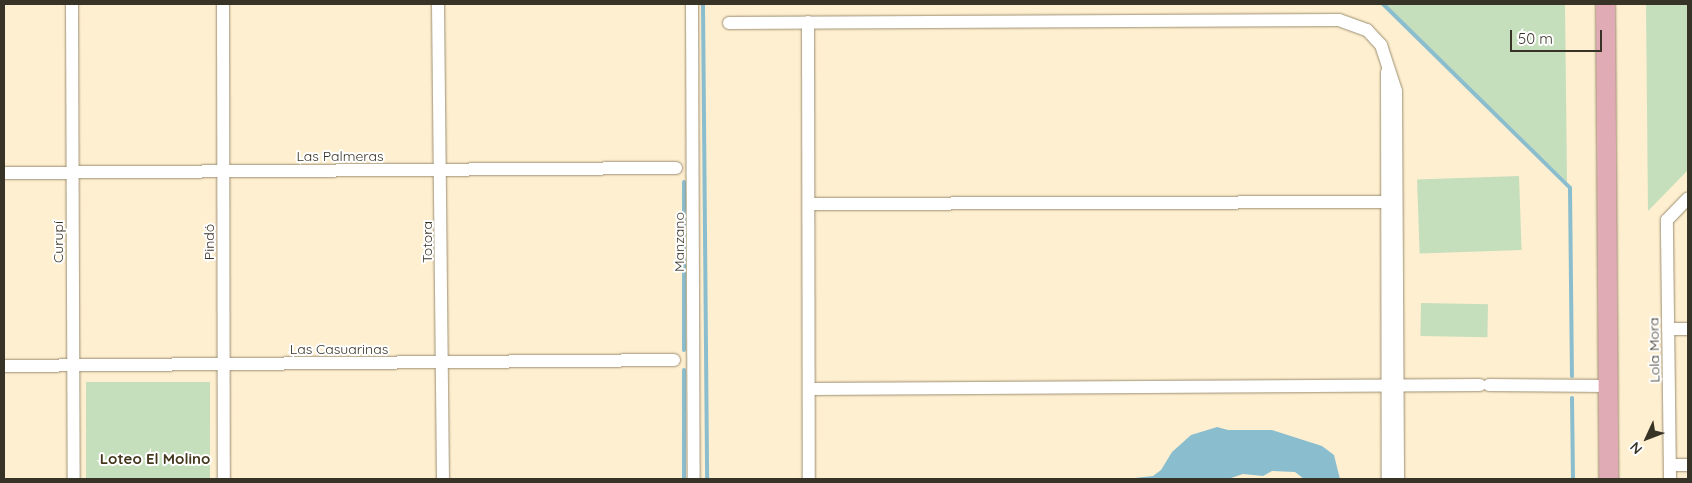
<!DOCTYPE html>
<html>
<head>
<meta charset="utf-8">
<style>
	body { margin:0 }
	#map { position:relative; width:1692px; height:483px; overflow:hidden; background:#feefd0; font-family:Quicksand,sans-serif }
	div>[style] { position:absolute }
	.green>* { inset:0; background:#c5debc; transform-origin:0 0 }
	.water>* { inset:0; background:#8abecf }
	.stream>* { height:4px; margin:-2px; padding:0 2px; transform-origin:2px; border-radius:2px; background:#8abecf }
	.roads { filter:drop-shadow(0 0 1px #9c8e72) drop-shadow(0 0 1px #9c8e72) }
	.minor>* { height:12px; margin:-6px; padding:0 6px; transform-origin:6px; border-radius:6px; background:#fff }
	.primary>* { height:19px; margin:-9.5px; padding:0 9.5px; transform-origin:9.5px; border-radius:9.5px; background:#e1abb5 }
	span { translate:-50% -50%; white-space:nowrap; text-align:center; line-height:1.15; -webkit-text-stroke:4px #fff; paint-order:stroke }
	.street-label { font-size:14px; color:#383327 }
	.neighbourhood-label { font-size:15px; color:#44381e; font-weight:700 }
	.frame { position:absolute; inset:0; border:5px solid #383327; pointer-events:none }
	.north { position:absolute; left:1622px; top:413px; width:50px; height:50px; -webkit-text-stroke:4px #fff; paint-order:stroke; rotate:227deg; font-size:14px; font-weight:700; line-height:20px; text-align:center; color:#383327 }
	.north::after { content:''; display:block; margin:auto; width:18px; height:22px; background:#383327; clip-path:polygon(50% 0,100% 100%,50% 72%,0 100%) }
	.scale { position:absolute; left:1510px; top:30px; width:92px; height:22px; box-sizing:border-box; border:2px solid #383327; border-top:0; padding-left:6px; font-size:15px; line-height:18px; white-space:nowrap; color:#383327; -webkit-text-stroke:4px #fff; paint-order:stroke }
</style>
</head>
<body>
<div id="map">
	<div class="green">
		<div style="clip-path:polygon(1385px 4px,1565px 4px,1567px 182px)"></div>
		<div style="clip-path:polygon(1646px 4px,1688px 4px,1688px 170px,1648px 211px)"></div>
		<div style="left:1519px;top:176px;width:74px;height:102px;rotate:88deg"></div>
		<div style="left:1421px;top:303px;width:67px;height:33px;rotate:1deg"></div>
		<div style="left:86px;top:382px;width:124px;height:97px"></div>
	</div>
	<div class="water">
		<div style="clip-path:polygon(1217px 427px,1228px 430px,1272px 430px,1322px 446px,1334px 455px,1340px 479px,1304px 479px,1295px 472px,1272px 471px,1263px 476px,1243px 474px,1228px 479px,1126px 479px,1153px 476px,1161px 470px,1172px 452px,1191px 435px)"></div>
	</div>
	<div class="stream">
		<div style="left:703px;top:4px;width:475px;rotate:89.5deg"></div>
		<div style="left:1383px;top:4px;width:262px;rotate:44.5deg"></div>
		<div style="left:1570px;top:188px;width:188px;rotate:89.4deg"></div>
		<div style="left:684px;top:350px;width:168px;rotate:-90deg"></div>
		<div style="left:684px;top:370px;width:109px;rotate:90deg"></div>
		<div style="left:1572px;top:398px;width:81px;rotate:89.3deg"></div>
	</div>
	<div class="roads">
		<div class="minor">
			<div style="left:72px;top:4px;width:475px;rotate:89.8deg"></div>
			<div style="left:223px;top:4px;width:475px;rotate:89.9deg"></div>
			<div style="left:438px;top:4px;width:475px;rotate:89.4deg"></div>
			<div style="left:692px;top:4px;width:475px;rotate:89.8deg"></div>
			<div style="left:808px;top:22px;width:457px;rotate:89.9deg"></div>
			<div style="left:729px;top:23px;width:610px;rotate:-0.28deg"></div>
			<div style="left:1339px;top:20px;width:30px;rotate:20deg"></div>
			<div style="left:1367px;top:30px;width:21px;rotate:47deg"></div>
			<div style="left:1381px;top:45px;width:48px;rotate:71.9deg"></div>
			<div style="left:1396px;top:91px;width:388px;rotate:89.7deg"></div>
			<div style="left:1387px;top:72px;width:407px;rotate:89.9deg"></div>
			<div style="left:4px;top:173px;width:672px;rotate:-0.43deg"></div>
			<div style="left:809px;top:204px;width:587px;rotate:-0.2deg"></div>
			<div style="left:1668px;top:329px;width:20px"></div>
			<div style="left:4px;top:366px;width:670px;rotate:-0.51deg"></div>
			<div style="left:1489px;top:385px;width:119px;rotate:0.5deg"></div>
			<div style="left:809px;top:389px;width:671px;rotate:-0.34deg"></div>
			<div style="left:1670px;top:465px;width:18px"></div>
			<div style="left:1670px;top:479px;width:259px;rotate:-90.7deg"></div>
			<div style="left:1667px;top:220px;width:30px;rotate:-46deg"></div>
		</div>
		<div class="primary">
			<div style="left:1605px;top:4px;width:475px;rotate:89.6deg"></div>
		</div>
	</div>
	<div class="street-label">
		<span style="left:340px;top:156px">Las Palmeras</span>
		<span style="left:58px;top:242px;rotate:-90deg">Curupí</span>
		<span style="left:209px;top:242px;rotate:-90deg">Pindó</span>
		<span style="left:427px;top:242px;rotate:-90deg">Totora</span>
		<span style="left:679px;top:242px;rotate:-90deg">Manzano</span>
		<span style="left:339px;top:349px">Las Casuarinas</span>
		<span style="left:1654px;top:350px;rotate:-91deg">Lola Mora</span>
	</div>
	<div class="neighbourhood-label">
		<span style="left:155px;top:459px">Loteo El Molino</span>
	</div>
	<div class="frame"></div>
	<div class="north">N</div>
	<div class="scale">50 m</div>
</div>
</body>
</html>
